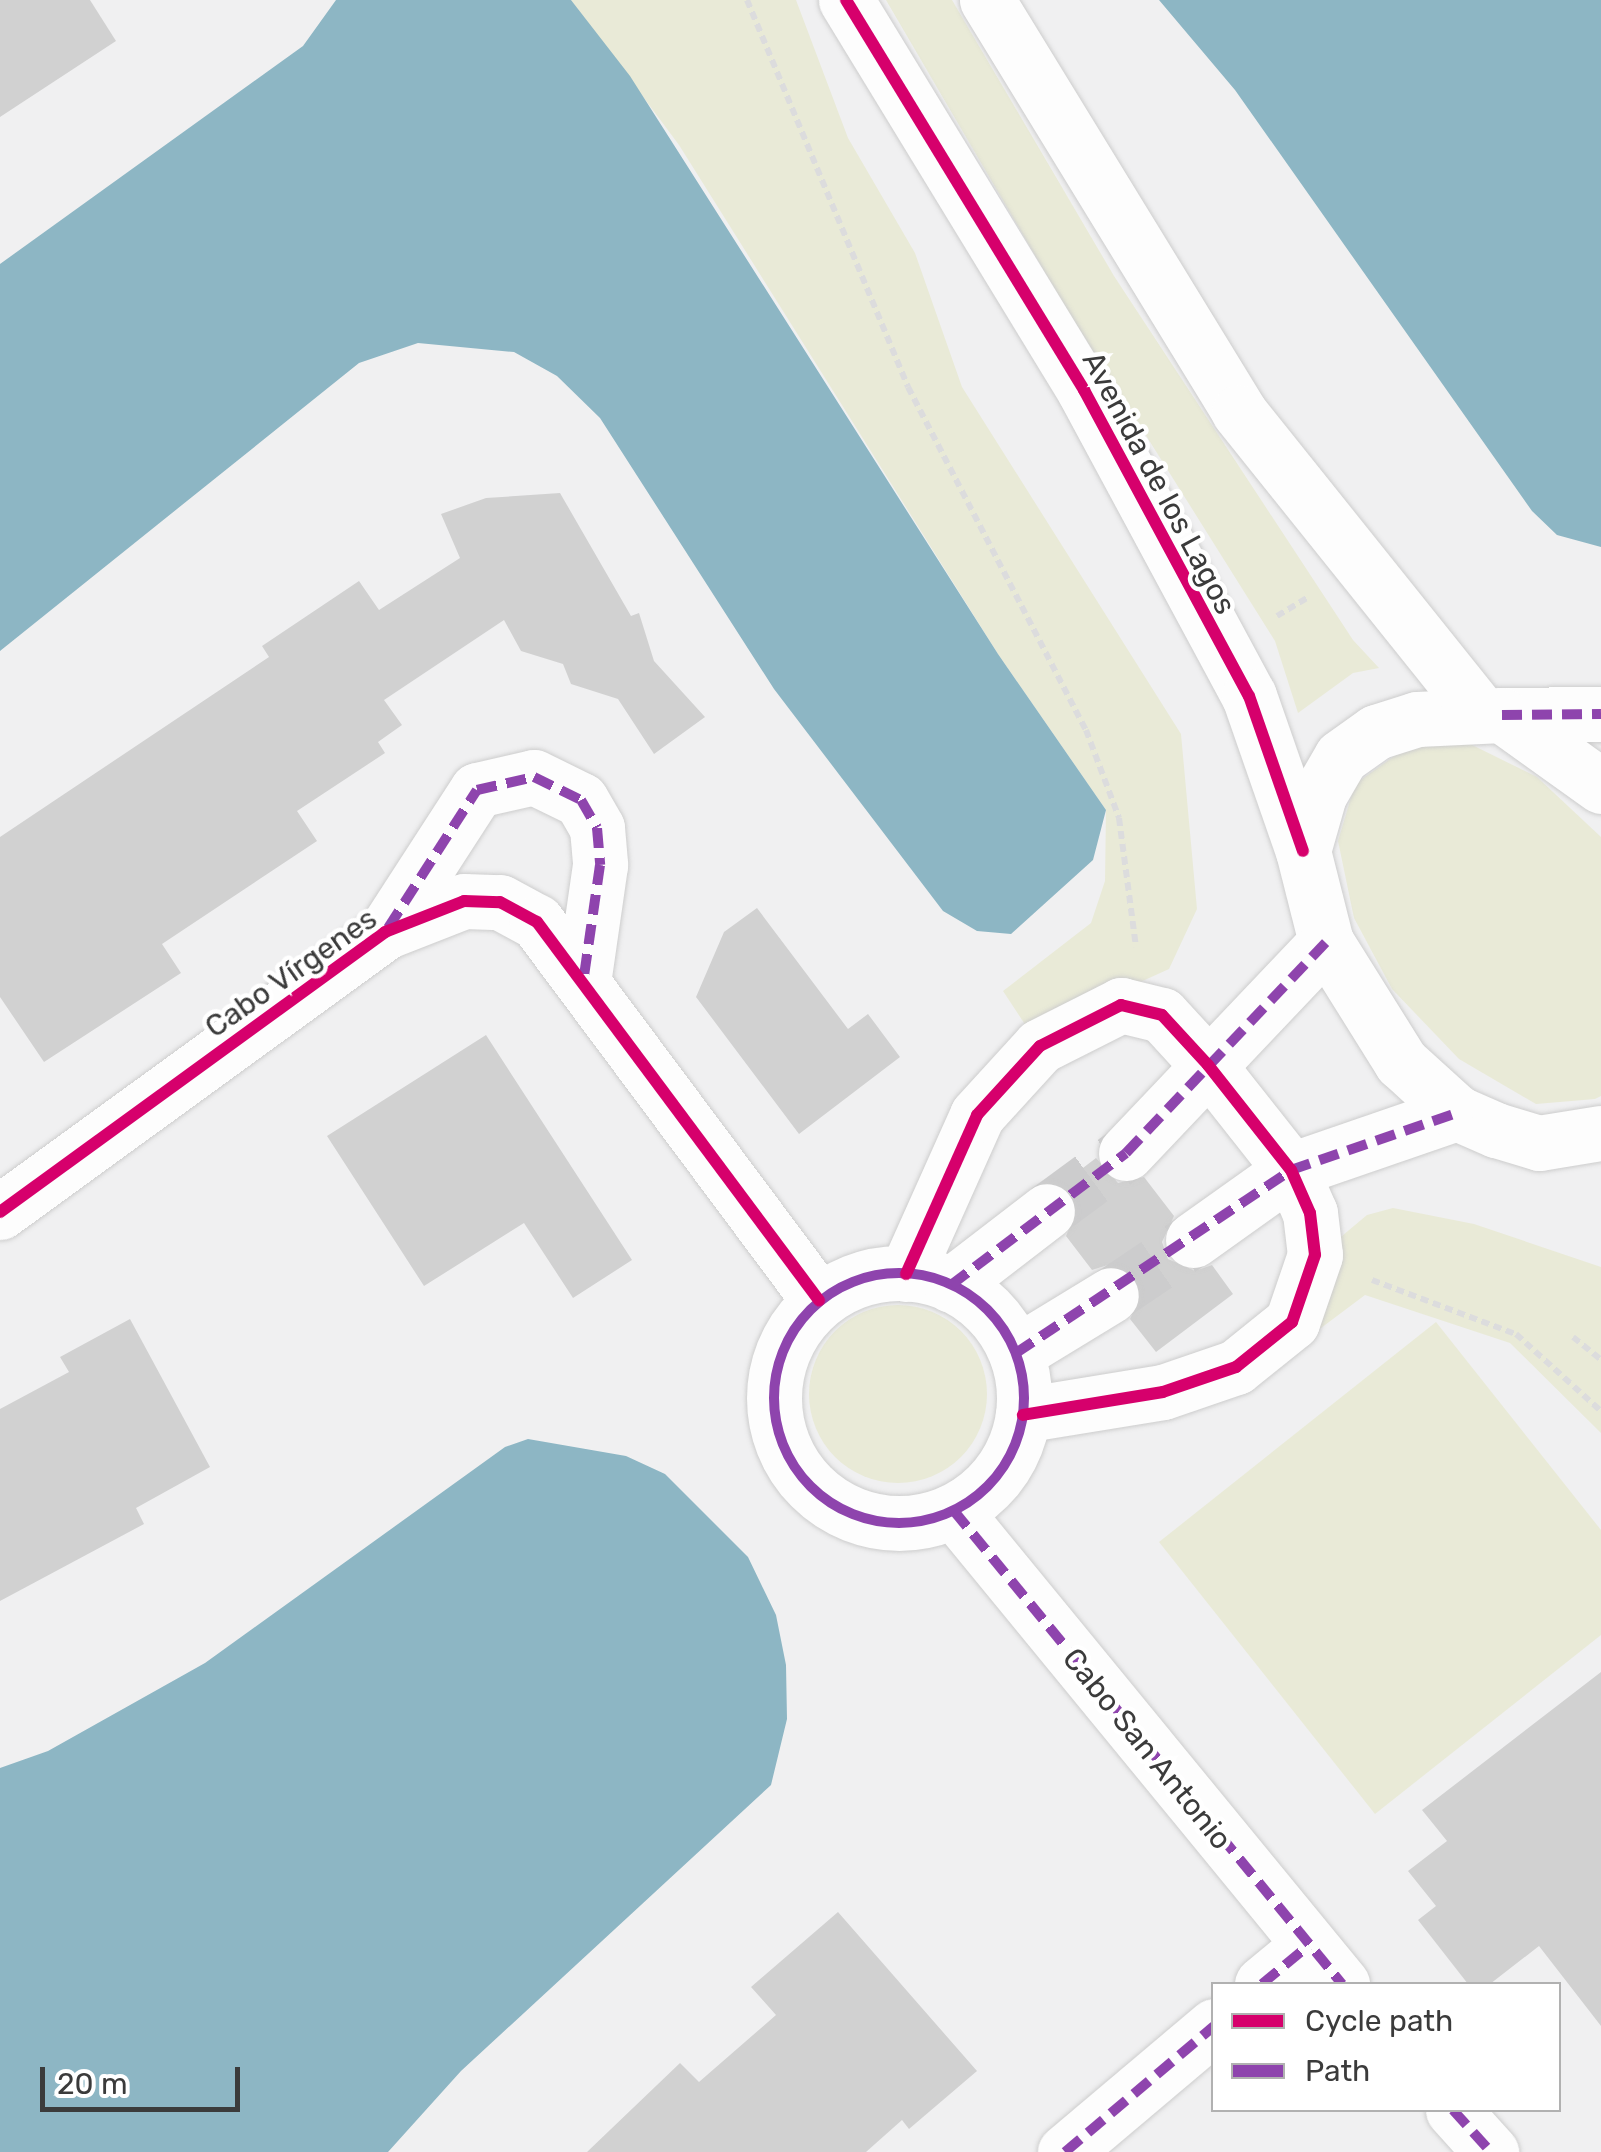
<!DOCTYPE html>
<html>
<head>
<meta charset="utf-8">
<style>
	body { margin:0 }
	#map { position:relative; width:1601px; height:2152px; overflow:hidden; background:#f0f0f1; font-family:Rubik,sans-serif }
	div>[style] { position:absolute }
	.green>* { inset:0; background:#e9ead7 }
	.round { border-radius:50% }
	.water>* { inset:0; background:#8db6c4 }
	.building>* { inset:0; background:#d1d1d1 }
	.street-tunnel>* { height:55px; margin-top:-27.5px; transform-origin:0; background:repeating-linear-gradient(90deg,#cccccd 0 55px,transparent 0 83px) }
	.path>* { height:6px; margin-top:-3px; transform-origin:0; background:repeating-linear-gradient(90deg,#dcdcdd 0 8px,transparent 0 13px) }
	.roads { filter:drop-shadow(0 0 2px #cdcdcd) drop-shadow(0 0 2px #cdcdcd) }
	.street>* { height:55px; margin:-27.5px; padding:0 27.5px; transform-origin:27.5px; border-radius:27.5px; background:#fdfdfd }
	.street>.ring { margin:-27.5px; padding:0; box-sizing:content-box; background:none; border:55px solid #fdfdfd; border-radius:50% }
	.secondary>* { height:55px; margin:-27.5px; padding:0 27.5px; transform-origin:27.5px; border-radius:27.5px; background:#fdfdfd }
	.quiet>* { height:10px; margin-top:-5px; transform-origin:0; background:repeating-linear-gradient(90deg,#8e44ad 0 20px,transparent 0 30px) }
	.quiet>.ring { margin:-5px; padding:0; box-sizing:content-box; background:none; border:10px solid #8e44ad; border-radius:50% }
	.cycleway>* { height:12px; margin:-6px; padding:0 6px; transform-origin:6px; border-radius:6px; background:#d6006c }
	span { translate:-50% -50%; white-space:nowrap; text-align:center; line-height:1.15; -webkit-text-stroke:9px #fff; paint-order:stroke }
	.street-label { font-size:30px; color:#3b3b3b }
	.legend { position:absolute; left:1211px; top:1982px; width:350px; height:130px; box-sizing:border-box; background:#fff; border:2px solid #b1b1b1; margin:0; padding:12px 18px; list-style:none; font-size:30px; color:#3b3b3b }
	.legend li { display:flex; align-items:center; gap:20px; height:50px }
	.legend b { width:50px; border:2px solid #b1b1b1 }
	.scale { position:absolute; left:40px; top:2067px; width:200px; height:45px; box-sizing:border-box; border:5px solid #3b3b3b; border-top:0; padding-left:12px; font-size:30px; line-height:35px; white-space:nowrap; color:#3b3b3b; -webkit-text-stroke:8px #fff; paint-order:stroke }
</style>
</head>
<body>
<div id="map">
	<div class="green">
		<div style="clip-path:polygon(571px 0,796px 0,848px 138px,915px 253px,962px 387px,1181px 734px,1197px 909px,1169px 969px,1030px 1032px,1003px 991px,1091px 923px,1105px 881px,1106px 810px,998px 654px,679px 145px)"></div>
		<div style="clip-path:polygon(886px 0,952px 0,1114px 276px,1353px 640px,1379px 668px,1353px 673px,1298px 713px,1275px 641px,1061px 300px)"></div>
		<div style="clip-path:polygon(1456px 737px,1537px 777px,1601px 837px,1601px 1096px,1595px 1099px,1536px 1104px,1459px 1059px,1392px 989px,1354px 918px,1338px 841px,1355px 784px,1414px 742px)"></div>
		<div style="clip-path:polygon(1393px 1208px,1474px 1224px,1601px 1267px,1601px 1433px,1510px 1343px,1365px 1295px,1321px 1328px,1304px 1325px,1330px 1246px,1367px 1215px)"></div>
		<div class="round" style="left:809px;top:1305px;width:178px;height:178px"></div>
		<div style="clip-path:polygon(1436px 1322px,1601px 1530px,1601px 1635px,1375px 1814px,1159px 1542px)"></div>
	</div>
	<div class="water">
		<div style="clip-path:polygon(336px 0,571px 0,630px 76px,998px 654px,1106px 810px,1093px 860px,1011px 934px,977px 931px,943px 911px,774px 689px,600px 418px,557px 376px,514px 352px,418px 343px,359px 363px,0 651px,0 264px,303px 46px)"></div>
		<div style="clip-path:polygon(1159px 0,1601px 0,1601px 547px,1557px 535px,1532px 511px,1235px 90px)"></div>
		<div style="clip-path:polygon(528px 1439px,626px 1456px,665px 1474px,748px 1557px,776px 1615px,786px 1665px,787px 1719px,771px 1785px,461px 2071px,388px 2152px,0 2152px,0 1768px,48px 1751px,205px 1663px,505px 1447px)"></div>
	</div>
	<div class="building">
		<div style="clip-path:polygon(0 0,90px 0,116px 41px,0 117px)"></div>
		<div style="clip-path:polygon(560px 493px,631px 616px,639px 613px,654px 661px,705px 717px,654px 754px,618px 699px,571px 684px,563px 664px,521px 651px,504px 620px,384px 700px,402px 725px,378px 742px,385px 753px,297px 811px,317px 841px,162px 944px,181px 973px,44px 1062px,0 997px,0 837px,269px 657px,262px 646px,359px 581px,379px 610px,460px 558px,441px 514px,486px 498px)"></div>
		<div style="clip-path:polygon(757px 908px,848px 1029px,868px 1014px,900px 1057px,799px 1134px,696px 997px,724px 932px)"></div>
		<div style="clip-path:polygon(486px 1035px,632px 1260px,573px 1298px,524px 1223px,424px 1286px,327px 1136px)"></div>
		<div style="clip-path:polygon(1096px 1158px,1118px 1183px,1144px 1177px,1174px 1216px,1162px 1242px,1168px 1259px,1195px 1271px,1212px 1265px,1233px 1294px,1156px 1352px,1130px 1319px,1142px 1295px,1137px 1278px,1111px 1264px,1092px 1270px,1066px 1236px,1078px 1208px,1062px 1184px)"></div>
		<div style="clip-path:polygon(130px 1319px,210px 1467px,136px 1508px,144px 1524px,0 1601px,0 1409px,69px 1372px,60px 1357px)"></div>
		<div style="clip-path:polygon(1601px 1672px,1601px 2026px,1539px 1946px,1490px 1984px,1468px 1984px,1418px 1920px,1436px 1906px,1408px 1871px,1447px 1841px,1422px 1810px)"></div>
		<div style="clip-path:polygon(838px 1912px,977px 2071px,909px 2129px,902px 2120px,866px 2152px,587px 2152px,680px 2063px,699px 2082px,776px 2015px,751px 1987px)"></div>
	</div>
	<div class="street-tunnel">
		<div style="left:1047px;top:1211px;width:98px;rotate:-36.3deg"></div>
		<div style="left:1111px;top:1295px;width:99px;rotate:-33.9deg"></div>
	</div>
	<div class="path">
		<div style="left:747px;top:0;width:419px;rotate:67.4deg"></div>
		<div style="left:908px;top:387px;width:386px;rotate:62.6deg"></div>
		<div style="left:1086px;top:730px;width:94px;rotate:69.4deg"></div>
		<div style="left:1119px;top:818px;width:130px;rotate:82.5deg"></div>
		<div style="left:1277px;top:616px;width:37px;rotate:-31deg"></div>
		<div style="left:1372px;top:1280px;width:154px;rotate:20.6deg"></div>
		<div style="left:1516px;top:1334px;width:115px;rotate:42.2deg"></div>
		<div style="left:1573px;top:1337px;width:36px;rotate:39deg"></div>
	</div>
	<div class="roads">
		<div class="street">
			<div style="left:1502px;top:715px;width:99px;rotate:-0.6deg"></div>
			<div style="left:385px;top:932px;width:169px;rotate:-57.1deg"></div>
			<div style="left:477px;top:790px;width:58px;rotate:-12.8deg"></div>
			<div style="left:534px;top:777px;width:52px;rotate:26.1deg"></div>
			<div style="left:581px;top:800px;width:32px;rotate:60deg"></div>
			<div style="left:597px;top:828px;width:37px;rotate:85deg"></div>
			<div style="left:600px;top:865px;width:119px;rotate:98.2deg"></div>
			<div style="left:1126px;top:1153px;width:291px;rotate:-46.5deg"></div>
			<div style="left:0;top:1212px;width:476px;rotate:-36deg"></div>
			<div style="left:385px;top:932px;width:85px;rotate:-21.4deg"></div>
			<div style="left:464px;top:901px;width:36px;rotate:2deg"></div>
			<div style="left:500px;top:902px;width:42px;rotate:28.4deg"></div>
			<div style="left:537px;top:922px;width:472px;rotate:53.3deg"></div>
			<div style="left:1193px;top:1240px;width:120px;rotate:-35.5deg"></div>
			<div style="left:1291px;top:1170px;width:176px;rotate:-19deg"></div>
			<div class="ring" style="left:774px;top:1273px;width:195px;height:195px"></div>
			<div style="left:906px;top:1274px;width:174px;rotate:-65.9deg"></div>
			<div style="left:977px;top:1115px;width:93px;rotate:-47.6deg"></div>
			<div style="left:1040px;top:1046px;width:91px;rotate:-26.8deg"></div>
			<div style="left:1121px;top:1005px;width:42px;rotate:13.7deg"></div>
			<div style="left:1162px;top:1015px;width:68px;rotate:47.4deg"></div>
			<div style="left:1208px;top:1065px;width:134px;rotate:51.7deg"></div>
			<div style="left:1291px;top:1170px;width:47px;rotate:66.2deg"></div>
			<div style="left:1310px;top:1213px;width:42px;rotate:83.2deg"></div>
			<div style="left:1315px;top:1255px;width:71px;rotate:108.9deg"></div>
			<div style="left:1292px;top:1322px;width:72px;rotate:141.2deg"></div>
			<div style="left:1236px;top:1367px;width:77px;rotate:161.1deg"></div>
			<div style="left:1163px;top:1392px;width:142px;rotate:170.7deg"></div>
			<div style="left:951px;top:1285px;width:121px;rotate:-37.6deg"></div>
			<div style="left:1016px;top:1353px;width:111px;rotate:-31.4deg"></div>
			<div style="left:954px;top:1511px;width:612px;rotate:50.64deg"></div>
			<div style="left:1262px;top:1984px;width:60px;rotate:-39.6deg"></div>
			<div style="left:1453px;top:2110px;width:57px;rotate:47.9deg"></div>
			<div style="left:1065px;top:2152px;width:195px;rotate:-40.2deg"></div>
		</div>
		<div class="secondary">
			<div style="left:846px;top:0;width:457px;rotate:58.6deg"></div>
			<div style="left:1084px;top:390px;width:348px;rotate:61.7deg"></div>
			<div style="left:1249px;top:696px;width:164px;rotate:70.8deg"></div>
			<div style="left:987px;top:0;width:483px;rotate:58.5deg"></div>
			<div style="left:1239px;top:412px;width:384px;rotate:51.3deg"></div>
			<div style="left:1601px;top:786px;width:122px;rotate:-144.4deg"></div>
			<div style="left:1502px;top:715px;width:85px;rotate:177.3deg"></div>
			<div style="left:1417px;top:719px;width:43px;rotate:162.4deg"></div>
			<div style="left:1376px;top:732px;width:43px;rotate:144.5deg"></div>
			<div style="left:1341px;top:757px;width:44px;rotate:120.1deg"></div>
			<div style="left:1319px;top:795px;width:58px;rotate:105.9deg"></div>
			<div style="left:1303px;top:851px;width:94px;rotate:75.8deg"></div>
			<div style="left:1326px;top:942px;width:142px;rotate:58deg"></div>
			<div style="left:1401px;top:1062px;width:76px;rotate:42.3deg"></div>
			<div style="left:1457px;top:1113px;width:43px;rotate:23.6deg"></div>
			<div style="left:1496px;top:1130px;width:45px;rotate:16.8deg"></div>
			<div style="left:1539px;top:1143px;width:63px;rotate:-9.2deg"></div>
		</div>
	</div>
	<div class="quiet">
		<div style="left:1502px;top:715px;width:99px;rotate:-0.6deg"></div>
		<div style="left:388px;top:928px;width:164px;rotate:-57.2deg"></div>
		<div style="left:477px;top:790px;width:58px;rotate:-12.8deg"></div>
		<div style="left:534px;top:777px;width:52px;rotate:26.1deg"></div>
		<div style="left:581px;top:800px;width:32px;rotate:60deg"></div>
		<div style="left:597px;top:828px;width:37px;rotate:85deg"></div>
		<div style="left:600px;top:865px;width:119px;rotate:98.2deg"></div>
		<div class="ring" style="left:774px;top:1273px;width:240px;height:240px"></div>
		<div style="left:951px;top:1285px;width:219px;rotate:-37deg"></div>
		<div style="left:1126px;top:1153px;width:291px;rotate:-46.5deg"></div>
		<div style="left:1016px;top:1353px;width:330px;rotate:-33.6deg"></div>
		<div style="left:1291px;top:1170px;width:176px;rotate:-19deg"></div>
		<div style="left:954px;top:1511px;width:612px;rotate:50.64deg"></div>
		<div style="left:1262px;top:1984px;width:60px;rotate:-39.6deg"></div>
		<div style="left:1453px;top:2110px;width:57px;rotate:47.9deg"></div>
		<div style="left:1065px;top:2152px;width:195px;rotate:-40.2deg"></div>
	</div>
	<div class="cycleway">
		<div style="left:846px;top:0;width:457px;rotate:58.6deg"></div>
		<div style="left:1084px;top:390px;width:348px;rotate:61.7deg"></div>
		<div style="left:1249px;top:696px;width:164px;rotate:70.8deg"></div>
		<div style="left:0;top:1212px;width:476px;rotate:-36deg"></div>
		<div style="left:385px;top:932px;width:85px;rotate:-21.4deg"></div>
		<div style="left:464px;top:901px;width:36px;rotate:2deg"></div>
		<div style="left:500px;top:902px;width:42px;rotate:28.4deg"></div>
		<div style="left:537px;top:922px;width:472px;rotate:53.3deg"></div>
		<div style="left:906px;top:1274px;width:174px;rotate:-65.9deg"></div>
		<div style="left:977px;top:1115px;width:93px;rotate:-47.6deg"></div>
		<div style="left:1040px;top:1046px;width:91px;rotate:-26.8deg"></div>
		<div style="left:1121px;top:1005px;width:42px;rotate:13.7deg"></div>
		<div style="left:1162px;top:1015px;width:68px;rotate:47.4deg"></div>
		<div style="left:1208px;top:1065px;width:134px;rotate:51.7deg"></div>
		<div style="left:1291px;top:1170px;width:47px;rotate:66.2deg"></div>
		<div style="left:1310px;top:1213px;width:42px;rotate:83.2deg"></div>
		<div style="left:1315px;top:1255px;width:71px;rotate:108.9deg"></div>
		<div style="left:1292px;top:1322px;width:72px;rotate:141.2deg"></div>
		<div style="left:1236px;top:1367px;width:77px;rotate:161.1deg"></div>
		<div style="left:1163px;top:1392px;width:142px;rotate:170.7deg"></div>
	</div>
	<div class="street-label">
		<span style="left:1159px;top:483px;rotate:62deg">Avenida de los Lagos</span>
		<span style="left:291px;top:973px;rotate:-35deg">Cabo Vírgenes</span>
		<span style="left:1147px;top:1749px;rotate:51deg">Cabo San Antonio</span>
	</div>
	<ul class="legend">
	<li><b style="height:12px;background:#d6006c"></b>Cycle path</li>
	<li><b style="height:12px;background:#8e44ad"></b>Path</li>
	</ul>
	<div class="scale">20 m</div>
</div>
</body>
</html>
